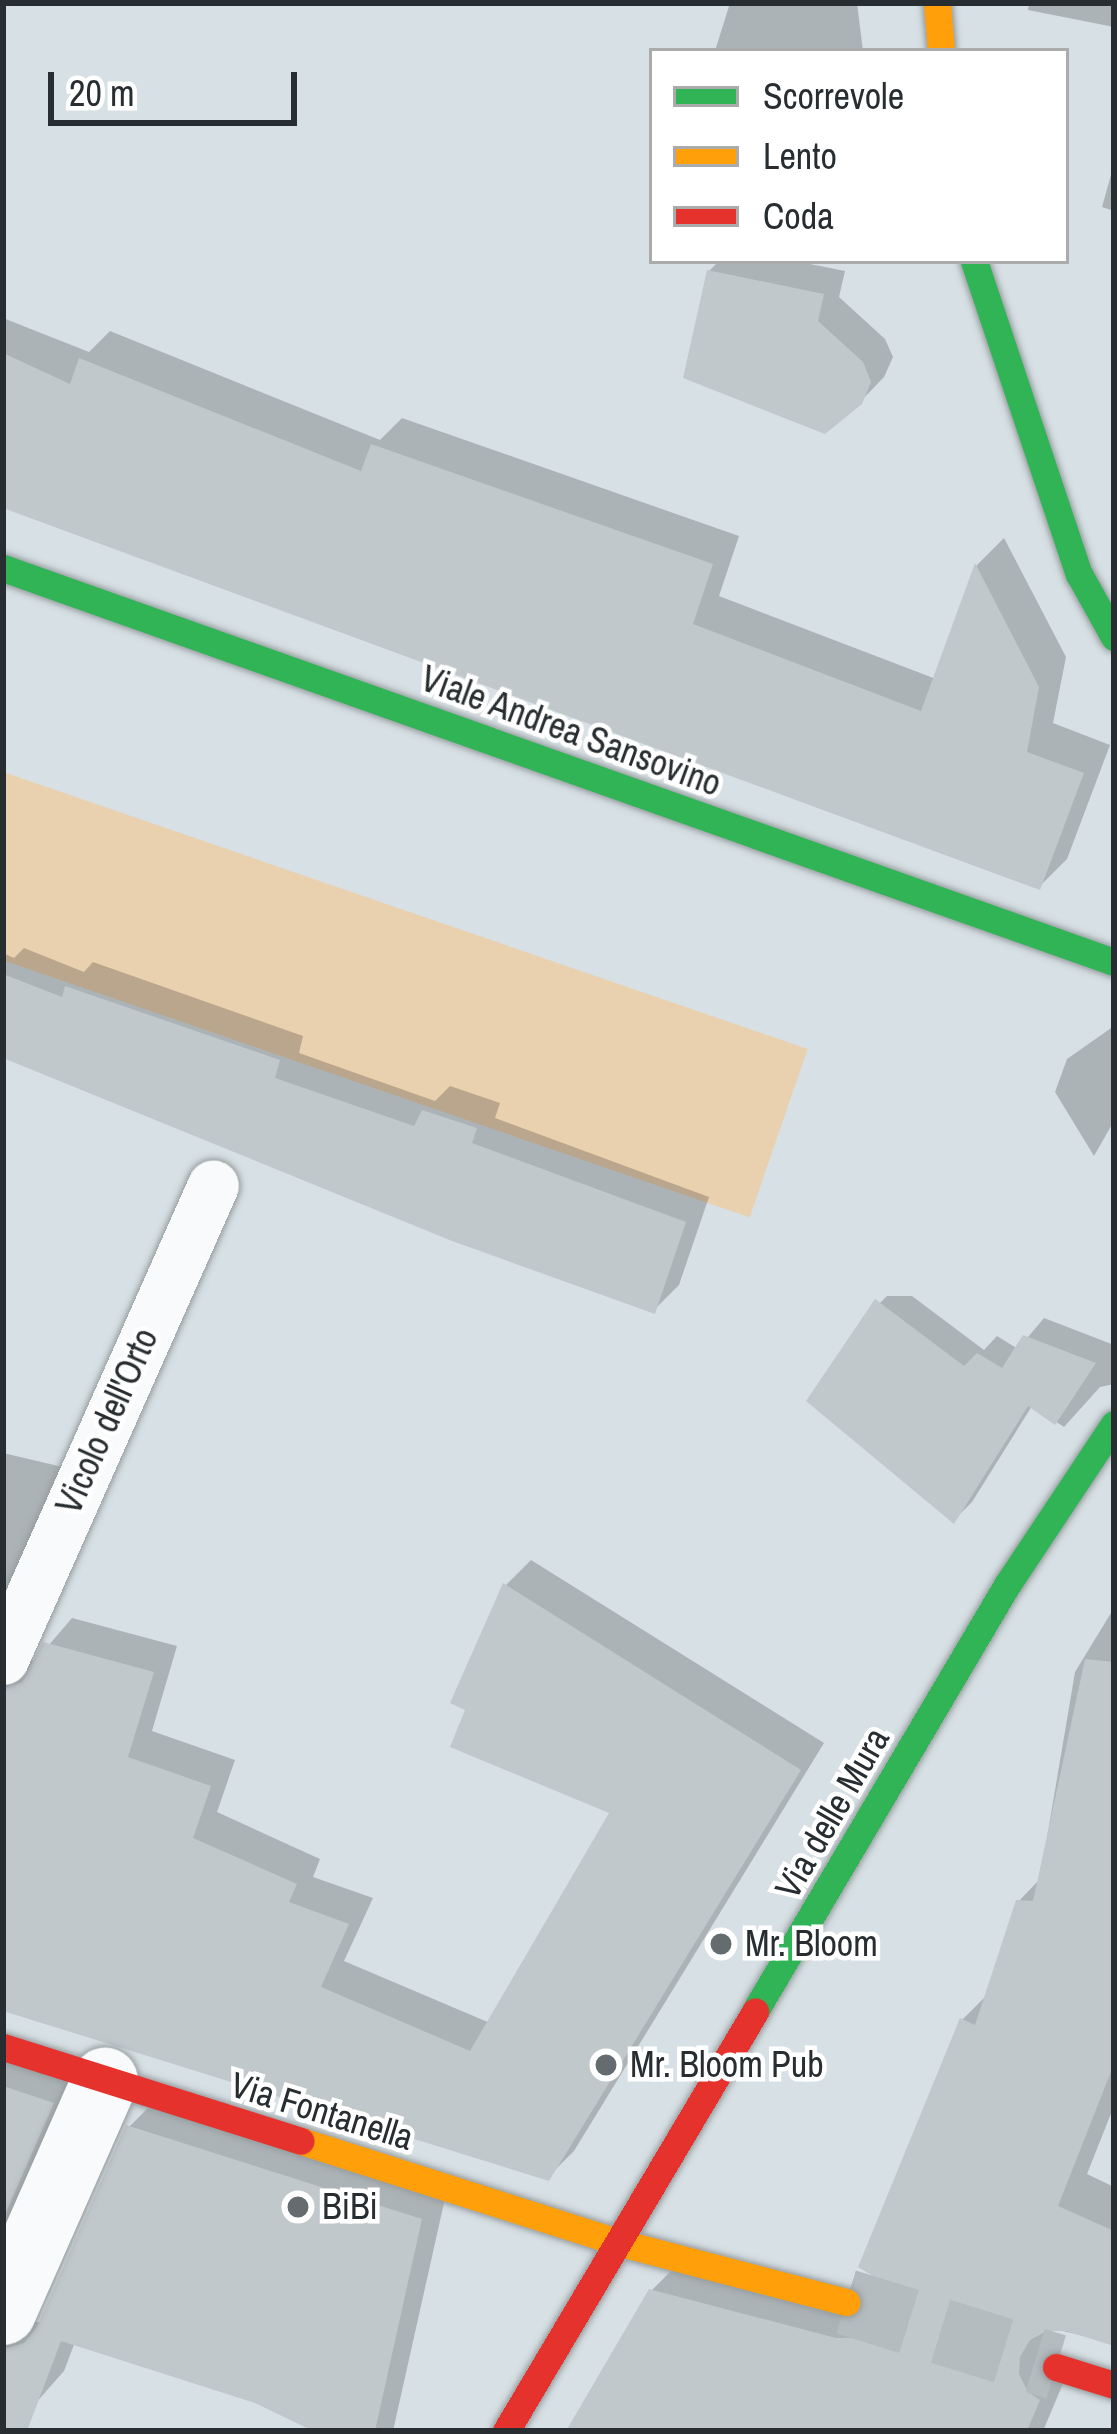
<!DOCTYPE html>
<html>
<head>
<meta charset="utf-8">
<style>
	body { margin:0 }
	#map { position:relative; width:1117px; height:2434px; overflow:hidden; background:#d7e0e4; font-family:"Archivo Narrow",sans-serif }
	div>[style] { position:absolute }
	.green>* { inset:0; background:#e9d0af; transform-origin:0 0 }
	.shadow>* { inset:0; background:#0003 }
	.building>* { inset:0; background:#c1c8cc }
	.secondary-tunnel>* { height:66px; margin-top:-33px; transform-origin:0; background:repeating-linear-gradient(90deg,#b4bcc0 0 66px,transparent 0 99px) }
	.roads { filter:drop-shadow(0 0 3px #959c9f) drop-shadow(0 0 3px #959c9f) }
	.lane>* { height:51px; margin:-25.5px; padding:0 25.5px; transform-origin:25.5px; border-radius:25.5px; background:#f9fafb }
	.street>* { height:66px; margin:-33px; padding:0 33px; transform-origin:33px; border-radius:33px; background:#f9fafb }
	.fast>* { height:27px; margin:-13.5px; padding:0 13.5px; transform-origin:13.5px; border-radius:13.5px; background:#30b455 }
	.slow>* { height:27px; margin:-13.5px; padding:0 13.5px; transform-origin:13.5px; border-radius:13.5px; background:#ff9f0a }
	.jam>* { height:27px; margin:-13.5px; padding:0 13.5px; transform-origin:13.5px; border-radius:13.5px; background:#e5322d }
	.dots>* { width:33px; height:33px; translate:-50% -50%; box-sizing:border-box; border:6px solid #fff; border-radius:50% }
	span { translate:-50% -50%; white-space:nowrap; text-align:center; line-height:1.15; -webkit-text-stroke:9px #fff; paint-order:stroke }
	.street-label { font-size:36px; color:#272d30 }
	.poi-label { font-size:36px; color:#272d30 }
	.left { translate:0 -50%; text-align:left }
	.frame { position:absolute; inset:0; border:6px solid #272d30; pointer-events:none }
	.legend { position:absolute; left:649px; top:48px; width:420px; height:216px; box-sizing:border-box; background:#fff; border:3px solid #a9abac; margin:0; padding:15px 21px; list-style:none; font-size:36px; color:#272d30 }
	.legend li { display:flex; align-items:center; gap:24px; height:60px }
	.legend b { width:60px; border:3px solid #a9abac }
	.scale { position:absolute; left:48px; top:72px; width:249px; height:54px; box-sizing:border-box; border:6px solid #272d30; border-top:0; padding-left:15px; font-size:36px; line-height:42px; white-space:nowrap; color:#272d30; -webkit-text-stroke:9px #fff; paint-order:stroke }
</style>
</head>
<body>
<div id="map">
	<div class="green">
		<div style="left:3px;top:772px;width:851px;height:178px;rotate:19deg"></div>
	</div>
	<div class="shadow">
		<div style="clip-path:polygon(730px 3px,857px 3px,863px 51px,715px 51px)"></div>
		<div style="clip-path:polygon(1029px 3px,1114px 3px,1114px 27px,1028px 10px)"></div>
		<div style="clip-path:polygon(1114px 164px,1114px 211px,1102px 207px)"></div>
		<div style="clip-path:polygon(719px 261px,795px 261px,845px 271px,839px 297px,885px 339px,893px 357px,884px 377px,860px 402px,709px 271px)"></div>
		<div style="clip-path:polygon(3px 318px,89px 352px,110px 331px,380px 440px,402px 418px,739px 536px,719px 596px,936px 679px,977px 565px,1004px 538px,1066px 657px,1053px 723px,1110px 745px,1067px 859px,1039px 887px,3px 505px)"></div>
		<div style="clip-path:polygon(24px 948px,84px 972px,93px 962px,303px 1036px,299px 1053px,435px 1101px,450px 1086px,500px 1103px,495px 1118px,709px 1197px,679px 1285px,654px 1310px,3px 1056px,3px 953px,14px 958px)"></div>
		<div style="clip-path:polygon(1114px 1026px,1114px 1121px,1094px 1156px,1055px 1092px,1067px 1059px)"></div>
		<div style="clip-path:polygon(887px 1296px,912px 1296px,984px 1350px,997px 1336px,1018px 1349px,1044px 1318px,1114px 1345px,1114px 1384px,1100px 1387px,1064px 1427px,1032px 1406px,972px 1502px,954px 1520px,868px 1315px)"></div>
		<div style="clip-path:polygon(3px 1453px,67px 1468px,3px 1612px)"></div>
		<div style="clip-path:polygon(531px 1560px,824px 1743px,574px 2151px,548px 2177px,3px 2008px,3px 1650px,19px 1662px,36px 1660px,72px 1618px,177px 1646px,152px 1731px,235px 1760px,217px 1812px,320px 1859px,313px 1877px,373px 1898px,344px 1961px,490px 2023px,613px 1811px,506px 1585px)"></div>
		<div style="clip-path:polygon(1114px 1608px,1114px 2106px,1087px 2174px,1114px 2187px,1114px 2343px,1050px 2328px,1050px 2344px,1070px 2367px,1043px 2431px,569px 2431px,651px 2291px,683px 2259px,885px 2308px,962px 2020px,988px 1994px,1018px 1902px,1040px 1879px,1075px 1672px)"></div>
		<div style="clip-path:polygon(3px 2048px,78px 2077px,3px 2247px)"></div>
		<div style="clip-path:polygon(155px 2101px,446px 2194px,393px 2431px,314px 2431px,256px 2401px,75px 2342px,64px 2371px,11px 2431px,3px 2431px,3px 2312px,15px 2322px,43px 2322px,129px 2127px)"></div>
	</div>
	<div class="building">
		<div style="clip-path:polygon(707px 270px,824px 294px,818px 321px,863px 362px,871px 382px,862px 404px,825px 434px,683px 378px)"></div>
		<div style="clip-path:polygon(3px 353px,70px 384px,79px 358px,361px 471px,371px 444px,713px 564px,693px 624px,921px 711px,975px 563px,1039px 687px,1027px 752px,1084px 773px,1040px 890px,3px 508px)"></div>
		<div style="clip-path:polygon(3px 974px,62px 997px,65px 986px,280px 1060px,275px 1078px,414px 1126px,422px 1110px,477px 1128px,472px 1143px,686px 1222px,655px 1314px,452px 1241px,3px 1058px)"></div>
		<div style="clip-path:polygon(875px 1299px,964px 1366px,977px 1353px,1002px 1368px,1023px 1335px,1096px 1363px,1055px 1425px,1028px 1406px,954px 1524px,806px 1401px)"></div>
		<div style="clip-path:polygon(503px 1583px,801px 1770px,549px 2181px,3px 2011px,3px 1688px,22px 1682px,43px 1642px,154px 1672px,128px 1757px,211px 1786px,193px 1838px,297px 1884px,289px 1902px,349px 1924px,321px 1987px,470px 2051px,609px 1813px,450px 1747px,465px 1710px,450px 1703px)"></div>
		<div style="clip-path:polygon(1085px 1659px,1114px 1662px,1114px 2064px,1058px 2206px,1114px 2231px,1114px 2346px,1066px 2331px,1047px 2331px,1030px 2340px,1020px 2357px,1019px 2374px,1028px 2392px,1040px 2400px,1027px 2431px,566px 2431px,649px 2289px,836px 2338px,857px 2338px,873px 2327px,882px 2310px,882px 2293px,873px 2276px,858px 2267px,960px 2018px,975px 2025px,1016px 1900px,1033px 1901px)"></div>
		<div style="clip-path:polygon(3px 2086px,54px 2103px,3px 2219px)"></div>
		<div style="clip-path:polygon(126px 2125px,422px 2219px,375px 2431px,313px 2431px,255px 2403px,61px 2341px,27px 2431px,3px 2431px,3px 2349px,24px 2343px,37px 2327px)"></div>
	</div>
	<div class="secondary-tunnel">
		<div style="left:846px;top:2302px;width:220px;rotate:17.2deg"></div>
	</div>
	<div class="roads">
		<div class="lane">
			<div style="left:3px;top:1659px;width:518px;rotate:-66.1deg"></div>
		</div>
		<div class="street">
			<div style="left:3px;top:2312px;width:253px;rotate:-66.2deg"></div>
		</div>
		<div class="fast">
			<div style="left:974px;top:261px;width:330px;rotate:71.5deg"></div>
			<div style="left:1079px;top:574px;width:72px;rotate:60.9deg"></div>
			<div style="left:3px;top:568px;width:1179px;rotate:19.53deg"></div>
			<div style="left:755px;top:2011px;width:495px;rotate:-59.4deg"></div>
			<div style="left:1007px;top:1585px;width:193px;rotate:-56.4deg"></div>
		</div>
		<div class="slow">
			<div style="left:937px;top:3px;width:48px;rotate:85.2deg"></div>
			<div style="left:301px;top:2141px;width:336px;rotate:17.7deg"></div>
			<div style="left:621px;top:2243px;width:233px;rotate:14.7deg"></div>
		</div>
		<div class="jam">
			<div style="left:3px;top:2047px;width:312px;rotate:17.5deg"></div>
			<div style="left:1056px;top:2367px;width:61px;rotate:17.2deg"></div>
			<div style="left:506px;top:2431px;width:488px;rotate:-59.3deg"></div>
		</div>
	</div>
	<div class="dots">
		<div style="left:721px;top:1944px;background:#656c6f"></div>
		<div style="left:606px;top:2065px;background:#656c6f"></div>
		<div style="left:298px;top:2207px;background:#656c6f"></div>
	</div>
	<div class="street-label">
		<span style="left:571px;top:731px;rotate:20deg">Viale Andrea Sansovino</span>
		<span style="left:107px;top:1421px;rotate:-66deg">Vicolo dell'Orto</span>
		<span style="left:832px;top:1813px;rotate:-60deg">Via delle Mura</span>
		<span style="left:322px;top:2111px;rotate:17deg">Via Fontanella</span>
	</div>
	<div class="poi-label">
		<span class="left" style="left:745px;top:1944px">Mr. Bloom</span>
		<span class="left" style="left:630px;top:2065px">Mr. Bloom Pub</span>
		<span class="left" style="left:322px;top:2207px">BiBi</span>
	</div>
	<div class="frame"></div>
	<ul class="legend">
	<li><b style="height:15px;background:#30b455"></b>Scorrevole</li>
	<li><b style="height:15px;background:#ff9f0a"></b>Lento</li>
	<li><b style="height:15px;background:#e5322d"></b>Coda</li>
	</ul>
	<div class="scale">20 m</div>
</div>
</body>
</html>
